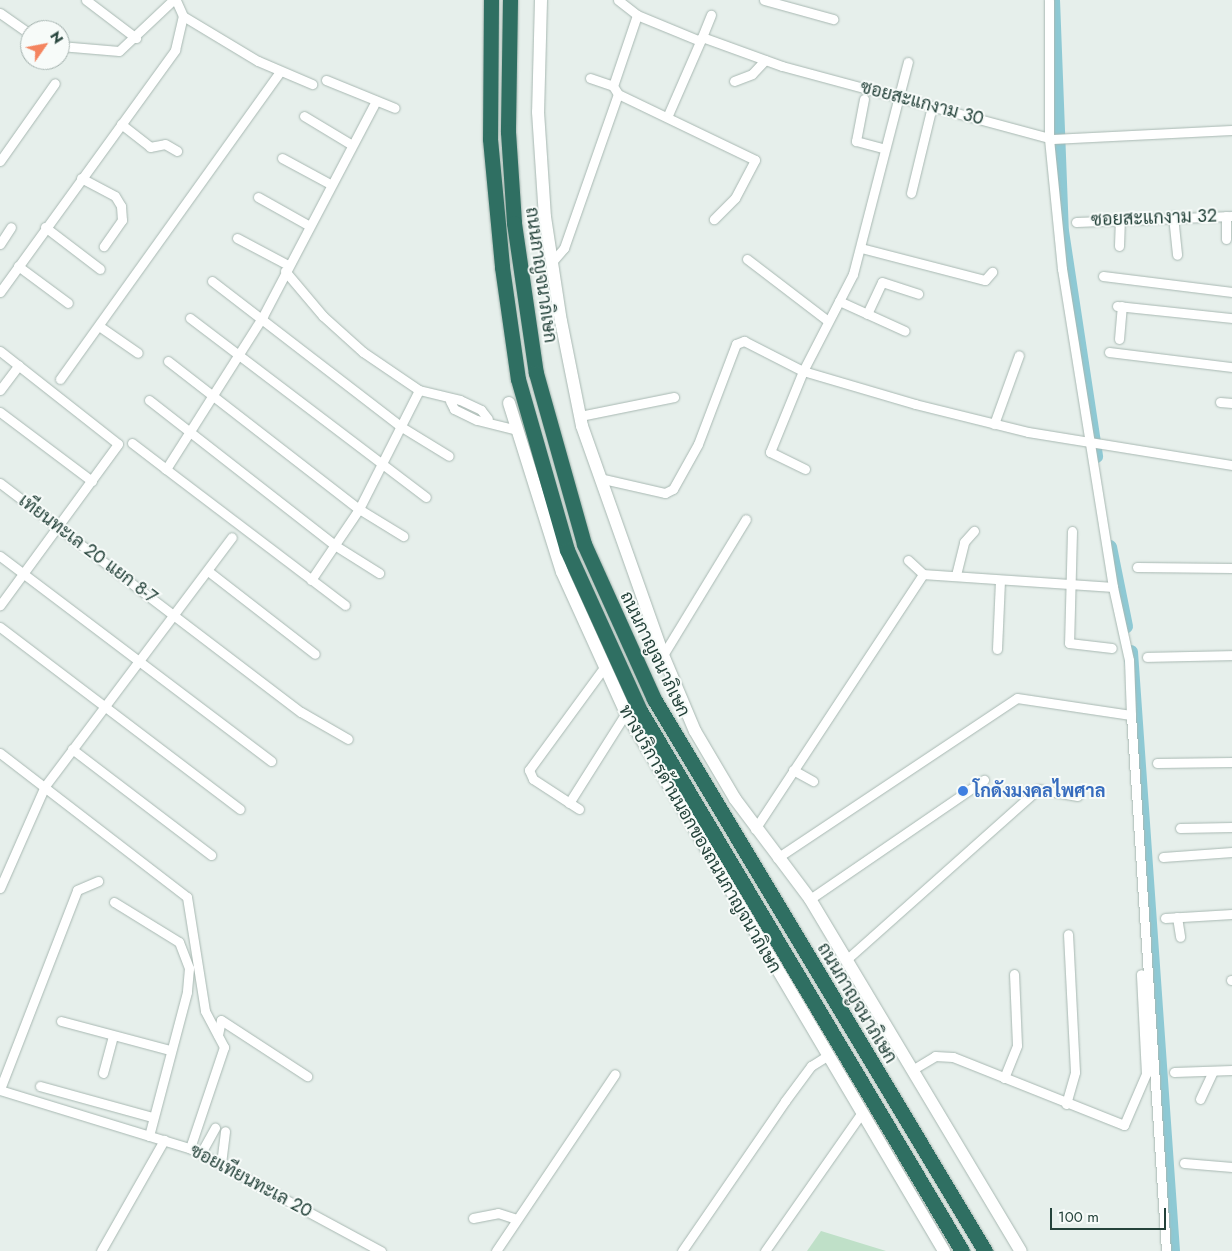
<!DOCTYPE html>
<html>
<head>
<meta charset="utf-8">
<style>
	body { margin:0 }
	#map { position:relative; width:1232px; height:1251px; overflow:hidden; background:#e6efeb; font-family:Jost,Sarabun,sans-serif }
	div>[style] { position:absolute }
	.green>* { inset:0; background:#bfe0c8 }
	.river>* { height:14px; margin:-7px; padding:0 7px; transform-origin:7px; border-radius:7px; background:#8ec9d4 }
	.roads { filter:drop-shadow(0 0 1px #a8b8b2) drop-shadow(0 0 1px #a8b8b2) }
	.minor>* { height:9px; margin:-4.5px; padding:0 4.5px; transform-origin:4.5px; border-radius:4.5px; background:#fff }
	.secondary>* { height:12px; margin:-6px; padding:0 6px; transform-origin:6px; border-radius:6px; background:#fff }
	.motorway>* { height:15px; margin:-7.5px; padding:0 7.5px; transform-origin:7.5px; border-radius:7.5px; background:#2f6f62 }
	.dots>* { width:14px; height:14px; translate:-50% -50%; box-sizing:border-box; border:2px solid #f7fbf9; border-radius:50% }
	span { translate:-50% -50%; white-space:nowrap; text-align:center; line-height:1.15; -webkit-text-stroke:4px #f7fbf9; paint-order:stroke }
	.street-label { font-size:18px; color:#24423a }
	.shop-label { font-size:18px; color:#366cbe; font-weight:700 }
	.left { translate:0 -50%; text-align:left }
	.north { position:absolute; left:20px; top:20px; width:50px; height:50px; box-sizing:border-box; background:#f7fbf9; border:1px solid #a3b1ad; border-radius:50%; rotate:57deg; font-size:14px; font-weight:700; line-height:20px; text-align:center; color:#24423a }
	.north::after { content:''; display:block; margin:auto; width:18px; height:22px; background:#f4845f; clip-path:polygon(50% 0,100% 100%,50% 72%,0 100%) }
	.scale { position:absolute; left:1050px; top:1208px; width:116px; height:22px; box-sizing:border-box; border:2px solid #24423a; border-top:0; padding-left:6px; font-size:15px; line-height:18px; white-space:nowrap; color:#24423a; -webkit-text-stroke:4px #f7fbf9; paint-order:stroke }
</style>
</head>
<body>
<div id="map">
	<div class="green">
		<div style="clip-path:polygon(821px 1231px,886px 1251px,807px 1251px)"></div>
	</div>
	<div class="river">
		<div style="left:1053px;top:0;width:231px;rotate:87.8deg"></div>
		<div style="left:1062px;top:231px;width:228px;rotate:81.4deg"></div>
		<div style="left:1110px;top:547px;width:81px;rotate:78.6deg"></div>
		<div style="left:1131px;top:652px;width:600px;rotate:85.99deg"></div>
	</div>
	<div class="roads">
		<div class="minor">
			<div style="left:86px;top:0;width:63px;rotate:37.2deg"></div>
			<div style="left:618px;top:0;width:24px;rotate:38deg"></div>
			<div style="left:637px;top:15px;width:68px;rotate:22.4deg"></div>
			<div style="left:764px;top:0;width:72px;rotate:15.4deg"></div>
			<div style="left:0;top:13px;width:37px;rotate:35deg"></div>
			<div style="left:183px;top:16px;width:87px;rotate:31deg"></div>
			<div style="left:258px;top:61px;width:59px;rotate:23.1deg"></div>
			<div style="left:702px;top:37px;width:24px;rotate:-68deg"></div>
			<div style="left:60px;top:46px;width:59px;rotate:4.8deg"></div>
			<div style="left:119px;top:51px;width:74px;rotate:-43.4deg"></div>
			<div style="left:590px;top:78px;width:24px;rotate:19deg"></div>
			<div style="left:326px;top:80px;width:74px;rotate:22.1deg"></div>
			<div style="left:734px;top:81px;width:19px;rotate:-21deg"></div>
			<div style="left:752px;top:74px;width:19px;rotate:-47deg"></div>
			<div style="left:618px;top:94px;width:9px;rotate:-122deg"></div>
			<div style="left:613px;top:86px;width:75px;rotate:-71.3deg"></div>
			<div style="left:864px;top:99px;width:43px;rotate:100.8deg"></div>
			<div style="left:856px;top:141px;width:30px;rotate:15deg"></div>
			<div style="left:668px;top:115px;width:85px;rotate:-66.4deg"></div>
			<div style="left:702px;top:37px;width:85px;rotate:19.9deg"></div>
			<div style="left:782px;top:66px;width:280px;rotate:15.1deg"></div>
			<div style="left:1052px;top:139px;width:180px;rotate:-2.9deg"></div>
			<div style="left:304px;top:116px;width:56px;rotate:31.1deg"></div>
			<div style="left:121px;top:124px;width:37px;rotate:38deg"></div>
			<div style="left:150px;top:147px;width:15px;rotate:-11deg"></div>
			<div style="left:165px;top:144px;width:14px;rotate:30deg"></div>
			<div style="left:282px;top:158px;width:55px;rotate:28.4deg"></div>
			<div style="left:0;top:161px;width:95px;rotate:-54.8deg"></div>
			<div style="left:81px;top:178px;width:38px;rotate:28deg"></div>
			<div style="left:115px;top:196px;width:12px;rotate:59deg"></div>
			<div style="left:121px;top:206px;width:14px;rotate:86deg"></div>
			<div style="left:122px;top:220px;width:32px;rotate:125deg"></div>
			<div style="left:911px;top:193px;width:89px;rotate:-76.4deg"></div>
			<div style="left:258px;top:197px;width:57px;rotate:29.2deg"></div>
			<div style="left:1173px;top:216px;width:39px;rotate:84deg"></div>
			<div style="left:1226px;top:216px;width:23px;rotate:90deg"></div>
			<div style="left:1076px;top:222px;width:156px;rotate:-2.2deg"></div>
			<div style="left:45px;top:227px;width:69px;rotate:37.4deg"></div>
			<div style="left:237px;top:238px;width:58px;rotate:27.9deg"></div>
			<div style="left:0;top:244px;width:20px;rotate:-57deg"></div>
			<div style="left:1119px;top:246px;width:27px;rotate:-88deg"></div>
			<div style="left:861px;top:248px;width:128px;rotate:14.5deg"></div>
			<div style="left:985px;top:280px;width:11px;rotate:-49deg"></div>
			<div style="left:747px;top:259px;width:102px;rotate:37.4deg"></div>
			<div style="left:551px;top:263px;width:20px;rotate:-49deg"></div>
			<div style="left:564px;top:248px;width:163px;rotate:-70.7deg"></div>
			<div style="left:618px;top:94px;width:152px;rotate:25.7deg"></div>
			<div style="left:755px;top:160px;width:43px;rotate:117.8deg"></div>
			<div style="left:735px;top:198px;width:30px;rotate:135deg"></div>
			<div style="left:18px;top:266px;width:62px;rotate:36.5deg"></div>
			<div style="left:285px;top:271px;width:59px;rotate:49.8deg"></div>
			<div style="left:323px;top:316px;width:54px;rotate:42deg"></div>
			<div style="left:363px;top:352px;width:68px;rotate:34.2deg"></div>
			<div style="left:419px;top:390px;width:42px;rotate:13.7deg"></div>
			<div style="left:460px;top:400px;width:23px;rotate:25deg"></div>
			<div style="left:481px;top:410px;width:11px;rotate:52deg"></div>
			<div style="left:1103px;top:276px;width:130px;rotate:7.1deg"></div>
			<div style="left:212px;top:281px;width:237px;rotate:37.6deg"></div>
			<div style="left:400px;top:426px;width:57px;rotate:31.5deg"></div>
			<div style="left:0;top:292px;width:299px;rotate:-54.1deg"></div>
			<div style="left:175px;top:50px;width:35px;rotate:-77deg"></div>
			<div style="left:183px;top:16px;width:17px;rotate:-114deg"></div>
			<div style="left:839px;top:301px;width:72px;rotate:24.4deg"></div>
			<div style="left:1117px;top:306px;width:116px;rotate:6deg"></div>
			<div style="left:867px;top:314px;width:35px;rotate:-65deg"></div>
			<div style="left:882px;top:282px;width:38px;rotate:18deg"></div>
			<div style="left:190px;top:318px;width:296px;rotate:37.2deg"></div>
			<div style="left:99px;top:326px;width:47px;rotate:34.7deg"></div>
			<div style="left:1119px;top:339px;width:33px;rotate:-85deg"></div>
			<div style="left:0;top:351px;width:150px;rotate:38.2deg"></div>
			<div style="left:118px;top:444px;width:200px;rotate:126.2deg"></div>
			<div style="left:1109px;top:352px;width:124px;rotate:7deg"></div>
			<div style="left:168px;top:361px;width:242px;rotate:37.8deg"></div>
			<div style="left:359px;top:509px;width:52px;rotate:31.5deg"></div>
			<div style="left:60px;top:379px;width:378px;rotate:-54.4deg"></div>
			<div style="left:0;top:390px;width:31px;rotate:-53deg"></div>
			<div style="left:149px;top:400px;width:237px;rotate:38deg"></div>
			<div style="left:336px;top:546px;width:51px;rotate:32.1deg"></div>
			<div style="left:450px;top:401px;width:9px;rotate:63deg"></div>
			<div style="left:454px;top:409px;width:25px;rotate:26deg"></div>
			<div style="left:477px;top:420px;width:41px;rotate:14deg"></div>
			<div style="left:1220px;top:402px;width:12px;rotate:5deg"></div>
			<div style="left:0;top:412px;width:115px;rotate:36.9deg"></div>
			<div style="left:580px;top:416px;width:96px;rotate:-11.4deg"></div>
			<div style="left:994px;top:424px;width:73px;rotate:-70.1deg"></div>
			<div style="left:132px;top:443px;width:43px;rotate:37.4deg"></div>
			<div style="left:805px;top:469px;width:39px;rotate:-154deg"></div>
			<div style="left:770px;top:452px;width:87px;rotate:-67.8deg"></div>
			<div style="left:803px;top:371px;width:109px;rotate:-62.7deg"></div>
			<div style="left:853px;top:274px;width:219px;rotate:-75.5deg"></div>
			<div style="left:599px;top:478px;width:68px;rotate:12.8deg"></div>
			<div style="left:665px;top:493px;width:9px;rotate:-27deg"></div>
			<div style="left:673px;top:489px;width:51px;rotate:-60.9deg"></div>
			<div style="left:698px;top:444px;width:107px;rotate:-69.2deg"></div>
			<div style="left:736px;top:344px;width:9px;rotate:-21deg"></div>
			<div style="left:744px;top:341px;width:66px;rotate:27deg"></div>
			<div style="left:803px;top:371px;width:117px;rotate:16.4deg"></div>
			<div style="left:915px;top:404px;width:116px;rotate:13.9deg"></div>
			<div style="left:1028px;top:432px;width:207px;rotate:9.2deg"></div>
			<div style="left:0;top:483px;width:378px;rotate:37.3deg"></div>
			<div style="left:301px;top:712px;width:54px;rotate:29.9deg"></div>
			<div style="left:1072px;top:531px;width:112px;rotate:91.5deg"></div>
			<div style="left:1069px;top:643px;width:43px;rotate:6.6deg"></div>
			<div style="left:0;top:556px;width:340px;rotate:37.1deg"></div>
			<div style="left:908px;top:560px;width:21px;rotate:43deg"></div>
			<div style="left:1137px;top:567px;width:95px;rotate:0.6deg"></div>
			<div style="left:208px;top:571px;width:135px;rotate:37.8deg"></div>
			<div style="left:956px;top:575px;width:34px;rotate:-76deg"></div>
			<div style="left:964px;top:542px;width:15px;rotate:-48deg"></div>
			<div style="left:311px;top:580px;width:86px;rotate:-55.9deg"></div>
			<div style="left:359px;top:509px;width:133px;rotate:-63.2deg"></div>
			<div style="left:345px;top:605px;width:225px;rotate:-142.8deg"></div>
			<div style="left:166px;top:469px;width:181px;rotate:-57.6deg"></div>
			<div style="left:263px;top:316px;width:243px;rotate:-62.3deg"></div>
			<div style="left:0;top:627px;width:301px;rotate:37.2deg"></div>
			<div style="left:997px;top:649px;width:69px;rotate:-87.5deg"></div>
			<div style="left:663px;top:655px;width:159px;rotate:-58.6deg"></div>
			<div style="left:1147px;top:657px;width:85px;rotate:-1.3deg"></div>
			<div style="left:1131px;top:715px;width:537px;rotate:86.26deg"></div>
			<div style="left:72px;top:749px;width:175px;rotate:37.3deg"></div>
			<div style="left:0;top:753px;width:236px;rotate:37.6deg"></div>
			<div style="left:187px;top:897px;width:115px;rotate:81deg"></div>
			<div style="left:205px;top:1011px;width:41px;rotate:62.2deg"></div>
			<div style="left:224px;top:1047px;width:107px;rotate:108.6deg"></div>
			<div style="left:1157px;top:763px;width:75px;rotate:-0.8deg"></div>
			<div style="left:793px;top:770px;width:23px;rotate:29deg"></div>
			<div style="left:569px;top:803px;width:107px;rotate:-57.7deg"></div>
			<div style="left:579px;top:809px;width:55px;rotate:-146.9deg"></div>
			<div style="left:533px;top:779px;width:10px;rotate:-114deg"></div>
			<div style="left:529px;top:770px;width:125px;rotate:-53.8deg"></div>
			<div style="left:1180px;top:828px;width:52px;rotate:-1.1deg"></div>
			<div style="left:755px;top:829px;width:305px;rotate:-56.6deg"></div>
			<div style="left:923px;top:574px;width:190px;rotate:3.9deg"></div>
			<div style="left:1163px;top:857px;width:69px;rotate:-4.1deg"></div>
			<div style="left:777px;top:858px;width:288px;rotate:-33.7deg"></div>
			<div style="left:1017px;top:698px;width:115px;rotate:8.5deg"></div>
			<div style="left:1131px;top:715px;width:55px;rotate:-92.1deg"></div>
			<div style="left:1129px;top:660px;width:75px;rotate:-102.4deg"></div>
			<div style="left:1113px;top:587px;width:322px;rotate:-99.1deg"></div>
			<div style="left:1062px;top:269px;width:132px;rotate:-95.7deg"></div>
			<div style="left:1049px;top:138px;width:138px;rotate:-90deg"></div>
			<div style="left:0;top:888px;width:111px;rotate:-66.2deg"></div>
			<div style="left:45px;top:786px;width:311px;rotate:-53.1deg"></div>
			<div style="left:810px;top:899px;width:211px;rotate:-34.4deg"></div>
			<div style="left:114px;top:902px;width:76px;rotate:31.6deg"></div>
			<div style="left:179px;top:942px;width:28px;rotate:69deg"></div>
			<div style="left:189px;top:968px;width:24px;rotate:95deg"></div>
			<div style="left:187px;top:992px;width:149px;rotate:104.8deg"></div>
			<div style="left:1177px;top:917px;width:20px;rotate:81deg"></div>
			<div style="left:1165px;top:918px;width:67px;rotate:-3.4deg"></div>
			<div style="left:846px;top:960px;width:257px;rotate:-41.7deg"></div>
			<div style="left:1038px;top:789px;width:40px;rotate:10deg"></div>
			<div style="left:1231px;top:980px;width:1px"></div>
			<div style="left:61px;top:1021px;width:113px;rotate:14.9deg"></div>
			<div style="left:218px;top:1035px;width:15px;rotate:-79deg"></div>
			<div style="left:221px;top:1020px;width:103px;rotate:33.1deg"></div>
			<div style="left:912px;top:1070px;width:27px;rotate:-31deg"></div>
			<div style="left:935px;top:1056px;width:18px;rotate:3deg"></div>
			<div style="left:953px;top:1057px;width:184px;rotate:21.7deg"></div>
			<div style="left:1124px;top:1125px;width:56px;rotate:-66.7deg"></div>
			<div style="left:1146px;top:1074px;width:100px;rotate:-92.9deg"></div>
			<div style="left:1174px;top:1072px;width:58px;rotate:-2deg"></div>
			<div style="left:103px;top:1073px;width:38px;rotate:-75deg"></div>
			<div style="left:1004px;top:1078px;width:35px;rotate:-68deg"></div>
			<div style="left:1017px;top:1045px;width:71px;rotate:-92.4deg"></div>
			<div style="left:40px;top:1086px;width:116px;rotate:15.5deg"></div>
			<div style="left:0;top:1089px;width:213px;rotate:-68.8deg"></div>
			<div style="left:77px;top:890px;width:23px;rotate:-23deg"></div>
			<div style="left:0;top:1090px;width:201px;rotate:17.1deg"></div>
			<div style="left:192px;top:1149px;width:215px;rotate:28.4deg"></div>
			<div style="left:1200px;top:1099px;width:31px;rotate:-65deg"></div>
			<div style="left:1066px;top:1104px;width:33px;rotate:-74deg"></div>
			<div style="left:1075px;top:1072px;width:138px;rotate:-92.9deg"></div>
			<div style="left:201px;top:1153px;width:29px;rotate:-61deg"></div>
			<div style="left:1184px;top:1163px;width:48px;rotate:4.8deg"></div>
			<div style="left:221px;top:1164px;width:33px;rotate:-83deg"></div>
			<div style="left:473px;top:1218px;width:25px;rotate:-11deg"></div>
			<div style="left:498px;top:1213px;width:19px;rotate:18deg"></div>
			<div style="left:101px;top:1251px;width:128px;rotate:-60.4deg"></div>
			<div style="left:496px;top:1251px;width:213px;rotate:-56.1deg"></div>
			<div style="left:682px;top:1251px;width:182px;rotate:-55.5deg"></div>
			<div style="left:785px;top:1101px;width:44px;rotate:-53.4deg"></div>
			<div style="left:811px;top:1066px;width:19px;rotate:-32deg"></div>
			<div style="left:765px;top:1251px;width:167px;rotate:-55deg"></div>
		</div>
		<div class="secondary">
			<div style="left:541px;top:0;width:112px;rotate:91.5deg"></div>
			<div style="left:538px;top:112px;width:105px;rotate:86.2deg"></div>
			<div style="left:545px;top:217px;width:105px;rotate:81.3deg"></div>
			<div style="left:561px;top:321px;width:107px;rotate:78.7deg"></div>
			<div style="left:582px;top:426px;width:243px;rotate:70.5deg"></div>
			<div style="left:663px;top:655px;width:82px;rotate:67.2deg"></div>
			<div style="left:695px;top:731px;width:79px;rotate:59.5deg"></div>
			<div style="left:735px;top:799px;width:125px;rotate:53.1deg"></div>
			<div style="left:810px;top:899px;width:410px;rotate:59.1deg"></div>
			<div style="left:509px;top:403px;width:177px;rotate:72.6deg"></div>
			<div style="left:562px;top:572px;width:155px;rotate:65.6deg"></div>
			<div style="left:626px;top:713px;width:625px;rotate:59.41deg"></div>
		</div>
		<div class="motorway">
			<div style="left:491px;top:0;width:139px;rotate:90.4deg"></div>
			<div style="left:490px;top:139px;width:129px;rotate:84.6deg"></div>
			<div style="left:502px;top:267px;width:113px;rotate:81.9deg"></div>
			<div style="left:518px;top:379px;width:178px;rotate:74deg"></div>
			<div style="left:567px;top:550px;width:175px;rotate:65.6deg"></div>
			<div style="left:639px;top:709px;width:631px;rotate:59.21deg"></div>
			<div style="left:510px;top:0;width:132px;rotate:90.9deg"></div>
			<div style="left:508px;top:132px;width:91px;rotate:86.2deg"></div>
			<div style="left:514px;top:223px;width:152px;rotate:81.7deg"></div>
			<div style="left:536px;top:373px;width:178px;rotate:74.3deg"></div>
			<div style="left:584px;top:544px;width:170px;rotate:65.7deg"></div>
			<div style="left:654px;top:699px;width:644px;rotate:59.05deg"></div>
		</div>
	</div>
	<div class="dots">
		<div style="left:963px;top:791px;background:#3f7fe0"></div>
	</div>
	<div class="street-label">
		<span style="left:922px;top:103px;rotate:15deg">ซอยสะแกงาม 30</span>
		<span style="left:1154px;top:218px;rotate:-2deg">ซอยสะแกงาม 32</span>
		<span style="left:541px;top:275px;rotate:82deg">ถนนกาญจนาภิเษก</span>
		<span style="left:88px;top:549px;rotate:37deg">เทียนทะเล 20 แยก 8-7</span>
		<span style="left:655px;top:654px;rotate:64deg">ถนนกาญจนาภิเษก</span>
		<span style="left:700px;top:839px;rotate:60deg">ทางบริการด้านนอกของถนนกาญจนาภิเษก</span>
		<span style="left:857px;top:1003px;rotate:59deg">ถนนกาญจนาภิเษก</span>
		<span style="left:251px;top:1181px;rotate:28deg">ซอยเทียนทะเล 20</span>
	</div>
	<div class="shop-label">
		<span class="left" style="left:973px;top:791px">โกดังมงคลไพศาล</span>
	</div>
	<div class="north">N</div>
	<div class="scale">100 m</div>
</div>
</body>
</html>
